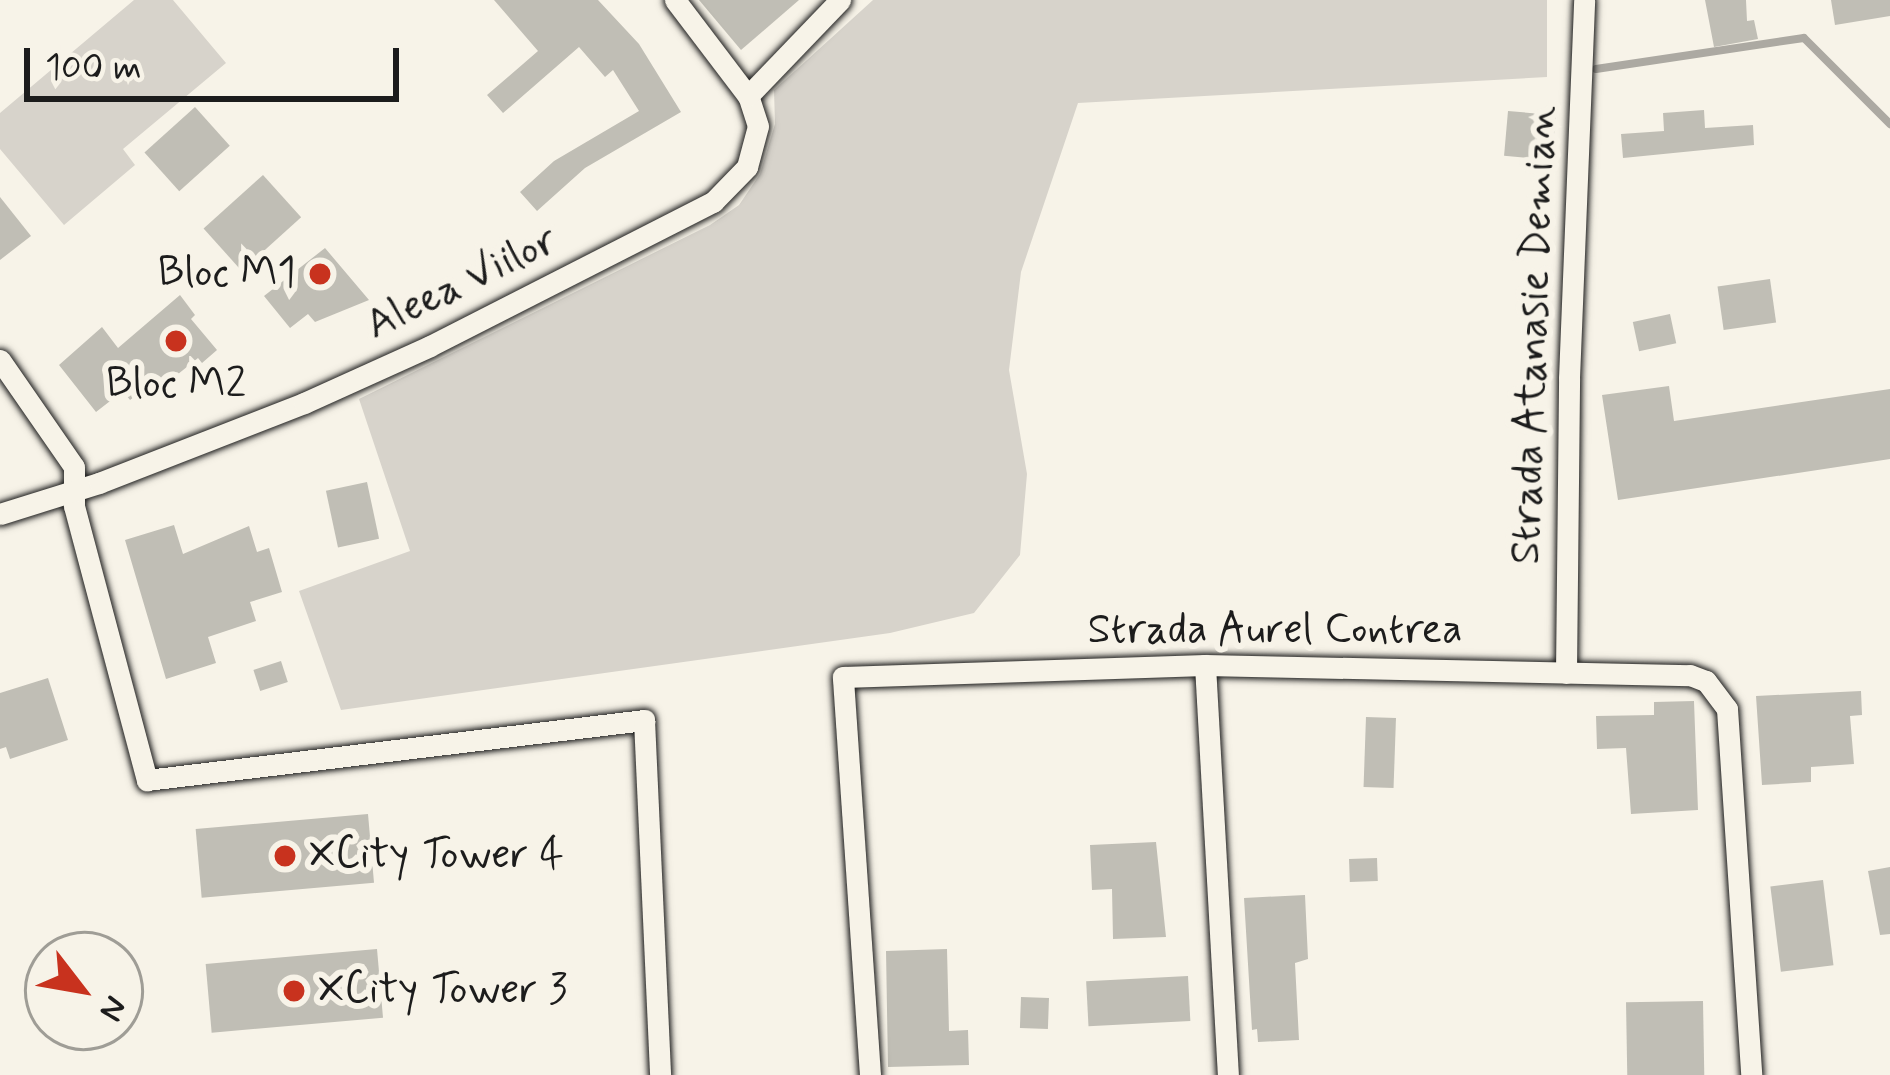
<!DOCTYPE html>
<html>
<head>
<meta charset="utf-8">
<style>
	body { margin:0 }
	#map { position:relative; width:1890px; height:1075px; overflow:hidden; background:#f7f3e8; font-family:Mynerve,sans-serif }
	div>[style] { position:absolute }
	.green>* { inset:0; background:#d7d3cb }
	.stream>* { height:8px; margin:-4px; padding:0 4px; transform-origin:4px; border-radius:4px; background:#aca9a2 }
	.building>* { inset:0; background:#c0beb5; transform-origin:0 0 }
	.roads { filter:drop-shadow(0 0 3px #1c1c1c) drop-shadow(0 0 3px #1c1c1c) }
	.street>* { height:21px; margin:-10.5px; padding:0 10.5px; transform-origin:10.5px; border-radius:10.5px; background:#f7f3e8 }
	.dots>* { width:33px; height:33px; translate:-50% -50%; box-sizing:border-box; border:6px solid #f7f3e8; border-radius:50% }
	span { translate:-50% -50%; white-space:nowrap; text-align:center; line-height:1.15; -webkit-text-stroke:12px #f7f3e8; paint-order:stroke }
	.poi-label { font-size:42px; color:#1c1c1c }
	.right { translate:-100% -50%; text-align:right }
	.left { translate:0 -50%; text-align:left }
	.street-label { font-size:42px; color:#1c1c1c }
	.north { position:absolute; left:24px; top:931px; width:120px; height:120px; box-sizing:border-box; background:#f7f3e8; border:3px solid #9f9d96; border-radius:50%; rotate:121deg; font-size:33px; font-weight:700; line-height:48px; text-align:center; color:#1c1c1c }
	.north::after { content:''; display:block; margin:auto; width:42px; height:54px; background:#c8321e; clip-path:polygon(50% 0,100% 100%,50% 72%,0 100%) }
	.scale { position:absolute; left:24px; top:48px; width:375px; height:54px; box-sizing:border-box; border:6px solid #1c1c1c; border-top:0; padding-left:15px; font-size:36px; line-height:42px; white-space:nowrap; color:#1c1c1c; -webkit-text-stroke:9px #f7f3e8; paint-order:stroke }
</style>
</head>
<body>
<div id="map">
	<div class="green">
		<div style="clip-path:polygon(134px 0,173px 0,226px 63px,123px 149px,135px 165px,64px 225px,0 149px,0 113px)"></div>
		<div style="clip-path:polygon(873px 0,1547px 0,1547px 77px,1078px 103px,1021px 272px,1009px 370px,1027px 474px,1020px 555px,974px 613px,890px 633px,341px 710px,299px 591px,410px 551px,359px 399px,710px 225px,739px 205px,760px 174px,775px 124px,774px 90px)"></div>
	</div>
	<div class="stream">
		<div style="left:1596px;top:69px;width:210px;rotate:-8.5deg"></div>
		<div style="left:1804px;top:38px;width:122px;rotate:45deg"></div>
	</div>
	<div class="building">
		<div style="clip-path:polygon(494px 0,598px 0,639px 44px,681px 112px,585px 168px,537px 211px,520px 192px,554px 161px,639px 111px,613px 70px,605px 77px,579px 47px,503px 113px,487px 95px,538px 51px)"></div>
		<div style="clip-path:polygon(699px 0,799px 0,741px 50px)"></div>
		<div style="clip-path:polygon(1705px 0,1746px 0,1747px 21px,1754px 20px,1758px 39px,1714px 47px)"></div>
		<div style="clip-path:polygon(1831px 0,1890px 0,1890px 16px,1835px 25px)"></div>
		<div style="left:195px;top:107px;width:52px;height:68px;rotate:48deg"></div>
		<div style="clip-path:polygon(1704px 110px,1705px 128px,1753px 125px,1754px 145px,1623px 158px,1621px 134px,1664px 131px,1663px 113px)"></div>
		<div style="left:1508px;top:111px;width:48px;height:45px;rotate:5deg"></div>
		<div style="left:263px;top:175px;width:57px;height:80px;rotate:48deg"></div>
		<div style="clip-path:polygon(0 197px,31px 236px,0 260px)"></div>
		<div style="clip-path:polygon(325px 248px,369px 300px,315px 322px,308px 314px,290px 328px,264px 296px)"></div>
		<div style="left:1770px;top:279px;width:44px;height:53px;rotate:82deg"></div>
		<div style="clip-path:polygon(180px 295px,195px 315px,191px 319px,217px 350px,202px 363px,198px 358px,162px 387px,156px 380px,130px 400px,123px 391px,96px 412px,59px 365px,102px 327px,118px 348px)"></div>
		<div style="left:1670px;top:314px;width:30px;height:38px;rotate:78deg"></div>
		<div style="clip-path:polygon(1669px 386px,1674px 421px,1890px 389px,1890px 459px,1618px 500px,1602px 395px)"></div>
		<div style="left:367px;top:482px;width:58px;height:42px;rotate:78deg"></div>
		<div style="clip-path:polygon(174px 525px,183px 554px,249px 526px,257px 552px,269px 548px,282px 592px,250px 602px,256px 621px,208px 637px,216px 663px,166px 679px,125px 540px)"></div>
		<div style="left:281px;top:661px;width:22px;height:29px;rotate:72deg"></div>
		<div style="clip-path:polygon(48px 678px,68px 740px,10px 759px,6px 747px,0 749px,0 693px)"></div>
		<div style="clip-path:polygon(1861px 691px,1862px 715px,1850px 716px,1854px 764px,1811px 767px,1811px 782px,1762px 785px,1756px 696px)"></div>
		<div style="clip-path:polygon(1694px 701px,1698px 810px,1631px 814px,1626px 748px,1597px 749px,1596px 716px,1654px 715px,1654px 702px)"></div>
		<div style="left:1366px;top:717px;width:30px;height:70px;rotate:2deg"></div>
		<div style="left:368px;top:814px;width:69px;height:173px;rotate:85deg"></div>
		<div style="clip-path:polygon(1156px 842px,1166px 937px,1113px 939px,1112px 889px,1092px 890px,1090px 845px)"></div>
		<div style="left:1377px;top:858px;width:23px;height:28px;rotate:88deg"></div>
		<div style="clip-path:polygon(1890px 867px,1890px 934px,1880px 935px,1868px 871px)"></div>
		<div style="left:1823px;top:880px;width:86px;height:53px;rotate:83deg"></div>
		<div style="clip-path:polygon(1305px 895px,1308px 959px,1295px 963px,1299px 1040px,1258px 1042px,1257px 1029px,1252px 1030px,1244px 898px)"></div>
		<div style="left:377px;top:949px;width:69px;height:172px;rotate:85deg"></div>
		<div style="clip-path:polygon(947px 949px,949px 1031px,968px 1030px,969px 1065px,888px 1067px,886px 951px)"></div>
		<div style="left:1188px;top:976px;width:45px;height:102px;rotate:87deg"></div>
		<div style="left:1021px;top:997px;width:28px;height:31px;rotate:2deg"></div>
		<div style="left:1703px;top:1001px;width:74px;height:77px;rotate:89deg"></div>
	</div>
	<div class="roads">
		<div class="street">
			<div style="left:675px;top:0;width:121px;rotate:52.8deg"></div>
			<div style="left:0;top:360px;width:130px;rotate:55.3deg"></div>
			<div style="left:74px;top:467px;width:39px;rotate:90deg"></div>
			<div style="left:74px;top:506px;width:284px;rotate:75.1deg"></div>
			<div style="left:147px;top:780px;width:501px;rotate:-6.88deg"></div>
			<div style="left:644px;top:720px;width:355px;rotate:87.4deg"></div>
			<div style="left:0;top:514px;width:104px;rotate:-17.4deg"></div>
			<div style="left:99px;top:483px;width:220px;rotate:-21.3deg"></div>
			<div style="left:304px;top:403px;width:138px;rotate:-24.3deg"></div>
			<div style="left:430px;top:346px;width:318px;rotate:-27deg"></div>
			<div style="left:713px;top:202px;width:49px;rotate:-45.8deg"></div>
			<div style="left:747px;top:167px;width:42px;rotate:-75deg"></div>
			<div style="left:758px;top:126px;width:32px;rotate:-108deg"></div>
			<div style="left:748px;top:96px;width:133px;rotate:-46.2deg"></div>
			<div style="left:1205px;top:665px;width:411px;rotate:86.8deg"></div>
			<div style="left:1566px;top:673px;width:295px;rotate:-89.4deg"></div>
			<div style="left:1569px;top:378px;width:378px;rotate:-87.7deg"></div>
			<div style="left:870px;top:1075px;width:399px;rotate:-93.9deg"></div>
			<div style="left:843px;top:677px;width:362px;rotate:-1.9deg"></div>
			<div style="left:1205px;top:665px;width:485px;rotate:1.2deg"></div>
			<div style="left:1690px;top:675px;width:17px;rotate:21deg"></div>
			<div style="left:1706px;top:681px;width:35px;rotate:53deg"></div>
			<div style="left:1727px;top:709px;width:367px;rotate:86.2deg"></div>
		</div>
	</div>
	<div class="dots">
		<div style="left:320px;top:274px;background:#c8321e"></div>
		<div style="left:176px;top:341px;background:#c8321e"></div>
		<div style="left:285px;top:856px;background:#c8321e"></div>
		<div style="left:294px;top:991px;background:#c8321e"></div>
	</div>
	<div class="poi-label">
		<span class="right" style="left:296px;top:274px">Bloc M1</span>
		<span style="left:176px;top:385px">Bloc M2</span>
		<span class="left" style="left:309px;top:856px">XCity Tower 4</span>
		<span class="left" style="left:318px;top:991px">XCity Tower 3</span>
	</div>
	<div class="street-label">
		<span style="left:462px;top:284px;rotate:-26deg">Aleea Viilor</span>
		<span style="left:1535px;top:335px;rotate:-88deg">Strada Atanasie Demian</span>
		<span style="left:1275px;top:631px">Strada Aurel Contrea</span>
	</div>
	<div class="north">N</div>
	<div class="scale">100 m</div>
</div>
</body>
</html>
